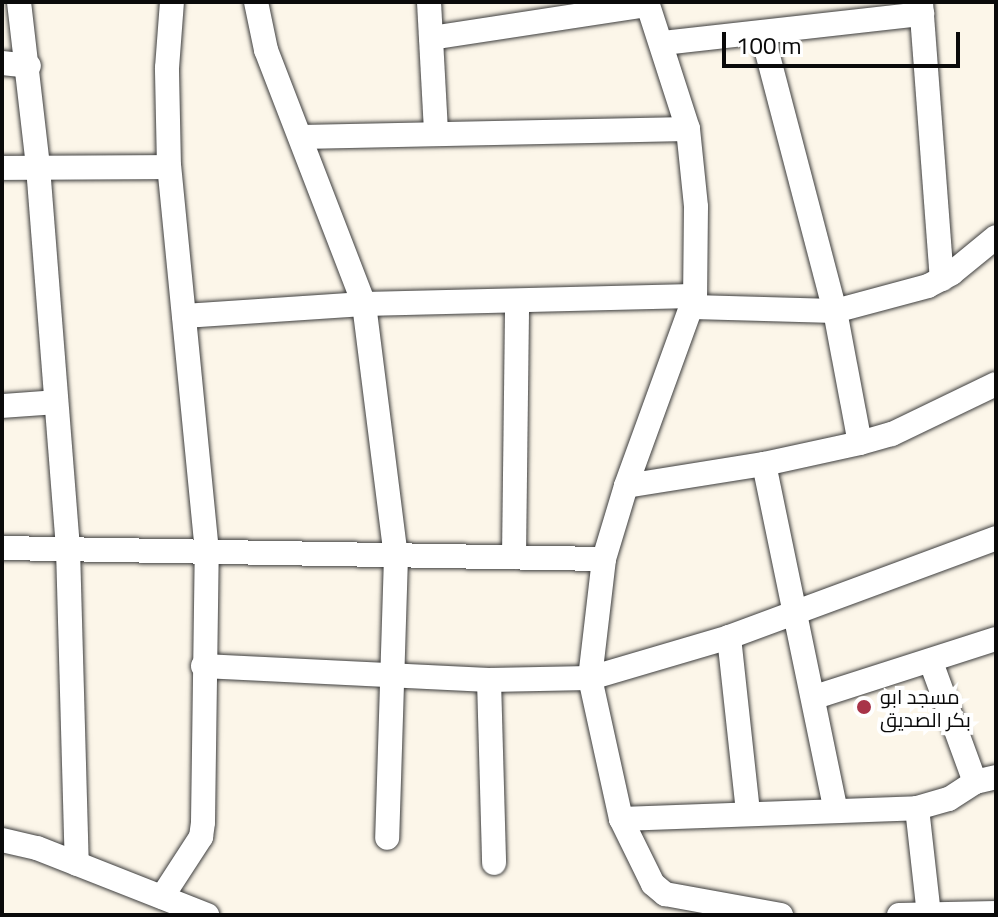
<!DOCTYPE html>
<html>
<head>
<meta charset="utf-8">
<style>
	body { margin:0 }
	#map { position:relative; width:998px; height:917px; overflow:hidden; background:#fcf6e9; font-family:Georgia,Cairo,serif }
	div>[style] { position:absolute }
	.roads { filter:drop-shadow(0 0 2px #3d3d3d) drop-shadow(0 0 2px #3d3d3d) }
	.minor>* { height:24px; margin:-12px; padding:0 12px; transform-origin:12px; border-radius:12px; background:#fff }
	.dots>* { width:22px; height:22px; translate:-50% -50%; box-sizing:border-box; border:4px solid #fff; border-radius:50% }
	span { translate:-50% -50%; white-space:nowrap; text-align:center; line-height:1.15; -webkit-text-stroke:8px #fff; paint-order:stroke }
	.poi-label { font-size:20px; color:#0a0a0a }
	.left { translate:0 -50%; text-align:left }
	.frame { position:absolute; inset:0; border:4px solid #0a0a0a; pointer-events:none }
	.scale { position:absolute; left:722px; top:32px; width:238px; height:36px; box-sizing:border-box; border:4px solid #0a0a0a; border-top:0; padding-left:10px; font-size:24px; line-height:28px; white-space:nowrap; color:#0a0a0a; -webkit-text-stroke:6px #fff; paint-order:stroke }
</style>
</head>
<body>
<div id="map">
	<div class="roads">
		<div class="minor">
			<div style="left:19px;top:2px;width:166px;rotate:83.4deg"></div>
			<div style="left:38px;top:167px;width:383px;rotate:85.5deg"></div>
			<div style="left:68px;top:549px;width:315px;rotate:88.4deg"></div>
			<div style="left:256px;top:2px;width:49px;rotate:78.2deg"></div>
			<div style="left:266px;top:50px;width:272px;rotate:68.9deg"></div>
			<div style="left:364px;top:304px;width:255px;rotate:82.8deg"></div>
			<div style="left:396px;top:557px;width:281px;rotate:91.8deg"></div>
			<div style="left:429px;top:2px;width:129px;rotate:86.9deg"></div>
			<div style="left:647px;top:2px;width:133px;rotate:72.1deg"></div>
			<div style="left:688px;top:129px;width:78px;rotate:84.1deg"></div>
			<div style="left:696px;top:207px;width:89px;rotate:90.6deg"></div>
			<div style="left:695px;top:296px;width:202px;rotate:110deg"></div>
			<div style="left:626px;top:486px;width:76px;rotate:106.8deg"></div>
			<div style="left:604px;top:559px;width:120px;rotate:96.7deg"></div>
			<div style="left:590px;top:678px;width:144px;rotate:77.6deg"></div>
			<div style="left:621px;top:819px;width:72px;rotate:63.8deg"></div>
			<div style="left:653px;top:884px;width:16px;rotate:40deg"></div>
			<div style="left:665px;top:894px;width:118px;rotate:10.3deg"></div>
			<div style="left:921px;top:2px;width:278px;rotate:85.7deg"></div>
			<div style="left:762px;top:33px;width:287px;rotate:75.3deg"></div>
			<div style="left:835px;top:311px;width:134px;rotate:79.3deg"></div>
			<div style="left:431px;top:38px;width:219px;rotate:-8.7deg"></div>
			<div style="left:663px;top:43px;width:261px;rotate:-6.4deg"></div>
			<div style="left:2px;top:63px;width:27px;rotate:6deg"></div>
			<div style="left:301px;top:137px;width:387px;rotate:-1.2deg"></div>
			<div style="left:2px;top:168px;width:167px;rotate:-0.3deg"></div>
			<div style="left:693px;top:307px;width:142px;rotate:1.6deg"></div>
			<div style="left:835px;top:311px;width:96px;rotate:-15deg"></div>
			<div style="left:928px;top:286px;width:27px;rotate:-28deg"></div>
			<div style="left:952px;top:273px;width:57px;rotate:-39.3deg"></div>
			<div style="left:184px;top:316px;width:180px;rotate:-3.8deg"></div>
			<div style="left:364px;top:304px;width:331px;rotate:-1.4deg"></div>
			<div style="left:2px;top:406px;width:54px;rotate:-4.2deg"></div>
			<div style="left:764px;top:464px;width:354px;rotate:78.3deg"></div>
			<div style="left:626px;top:486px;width:140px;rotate:-9.1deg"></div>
			<div style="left:764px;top:464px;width:98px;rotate:-12.3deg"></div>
			<div style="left:860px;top:443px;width:33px;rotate:-16deg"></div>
			<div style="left:892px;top:434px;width:115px;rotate:-25.7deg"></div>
			<div style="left:2px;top:548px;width:602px;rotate:1.05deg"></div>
			<div style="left:514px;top:557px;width:255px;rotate:-89.3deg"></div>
			<div style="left:729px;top:637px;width:177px;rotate:83.8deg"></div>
			<div style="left:931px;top:662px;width:128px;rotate:69.9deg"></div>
			<div style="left:203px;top:666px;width:286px;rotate:2.8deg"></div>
			<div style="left:489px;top:680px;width:101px;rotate:-1.1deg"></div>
			<div style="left:590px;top:678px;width:145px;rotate:-16.4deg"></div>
			<div style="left:729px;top:637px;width:285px;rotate:-20.3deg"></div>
			<div style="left:489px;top:680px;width:183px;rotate:88.4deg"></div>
			<div style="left:815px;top:697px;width:190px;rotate:-17.8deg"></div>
			<div style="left:917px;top:808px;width:108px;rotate:83.6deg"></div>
			<div style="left:621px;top:819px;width:296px;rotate:-2.1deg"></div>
			<div style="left:917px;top:808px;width:33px;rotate:-16deg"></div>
			<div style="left:949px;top:799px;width:31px;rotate:-33deg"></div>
			<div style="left:975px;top:782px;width:22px;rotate:-13deg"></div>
			<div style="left:2px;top:840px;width:36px;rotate:13deg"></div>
			<div style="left:37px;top:848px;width:183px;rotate:21.5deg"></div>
			<div style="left:162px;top:897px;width:72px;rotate:-57deg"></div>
			<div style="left:201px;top:837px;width:15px;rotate:-82deg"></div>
			<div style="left:203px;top:822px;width:270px;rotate:-89.2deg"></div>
			<div style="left:207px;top:552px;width:387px;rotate:-95.6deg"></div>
			<div style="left:169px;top:167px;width:99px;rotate:-91.2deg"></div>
			<div style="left:167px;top:68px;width:66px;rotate:-85.7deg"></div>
			<div style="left:899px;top:915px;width:97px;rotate:-1.2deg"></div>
		</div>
	</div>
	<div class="dots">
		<div style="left:864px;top:707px;background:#a83448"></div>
	</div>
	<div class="poi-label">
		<span class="left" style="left:880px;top:708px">مسجد ابو<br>بكر الصديق</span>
	</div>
	<div class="frame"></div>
	<div class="scale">100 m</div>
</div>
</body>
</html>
